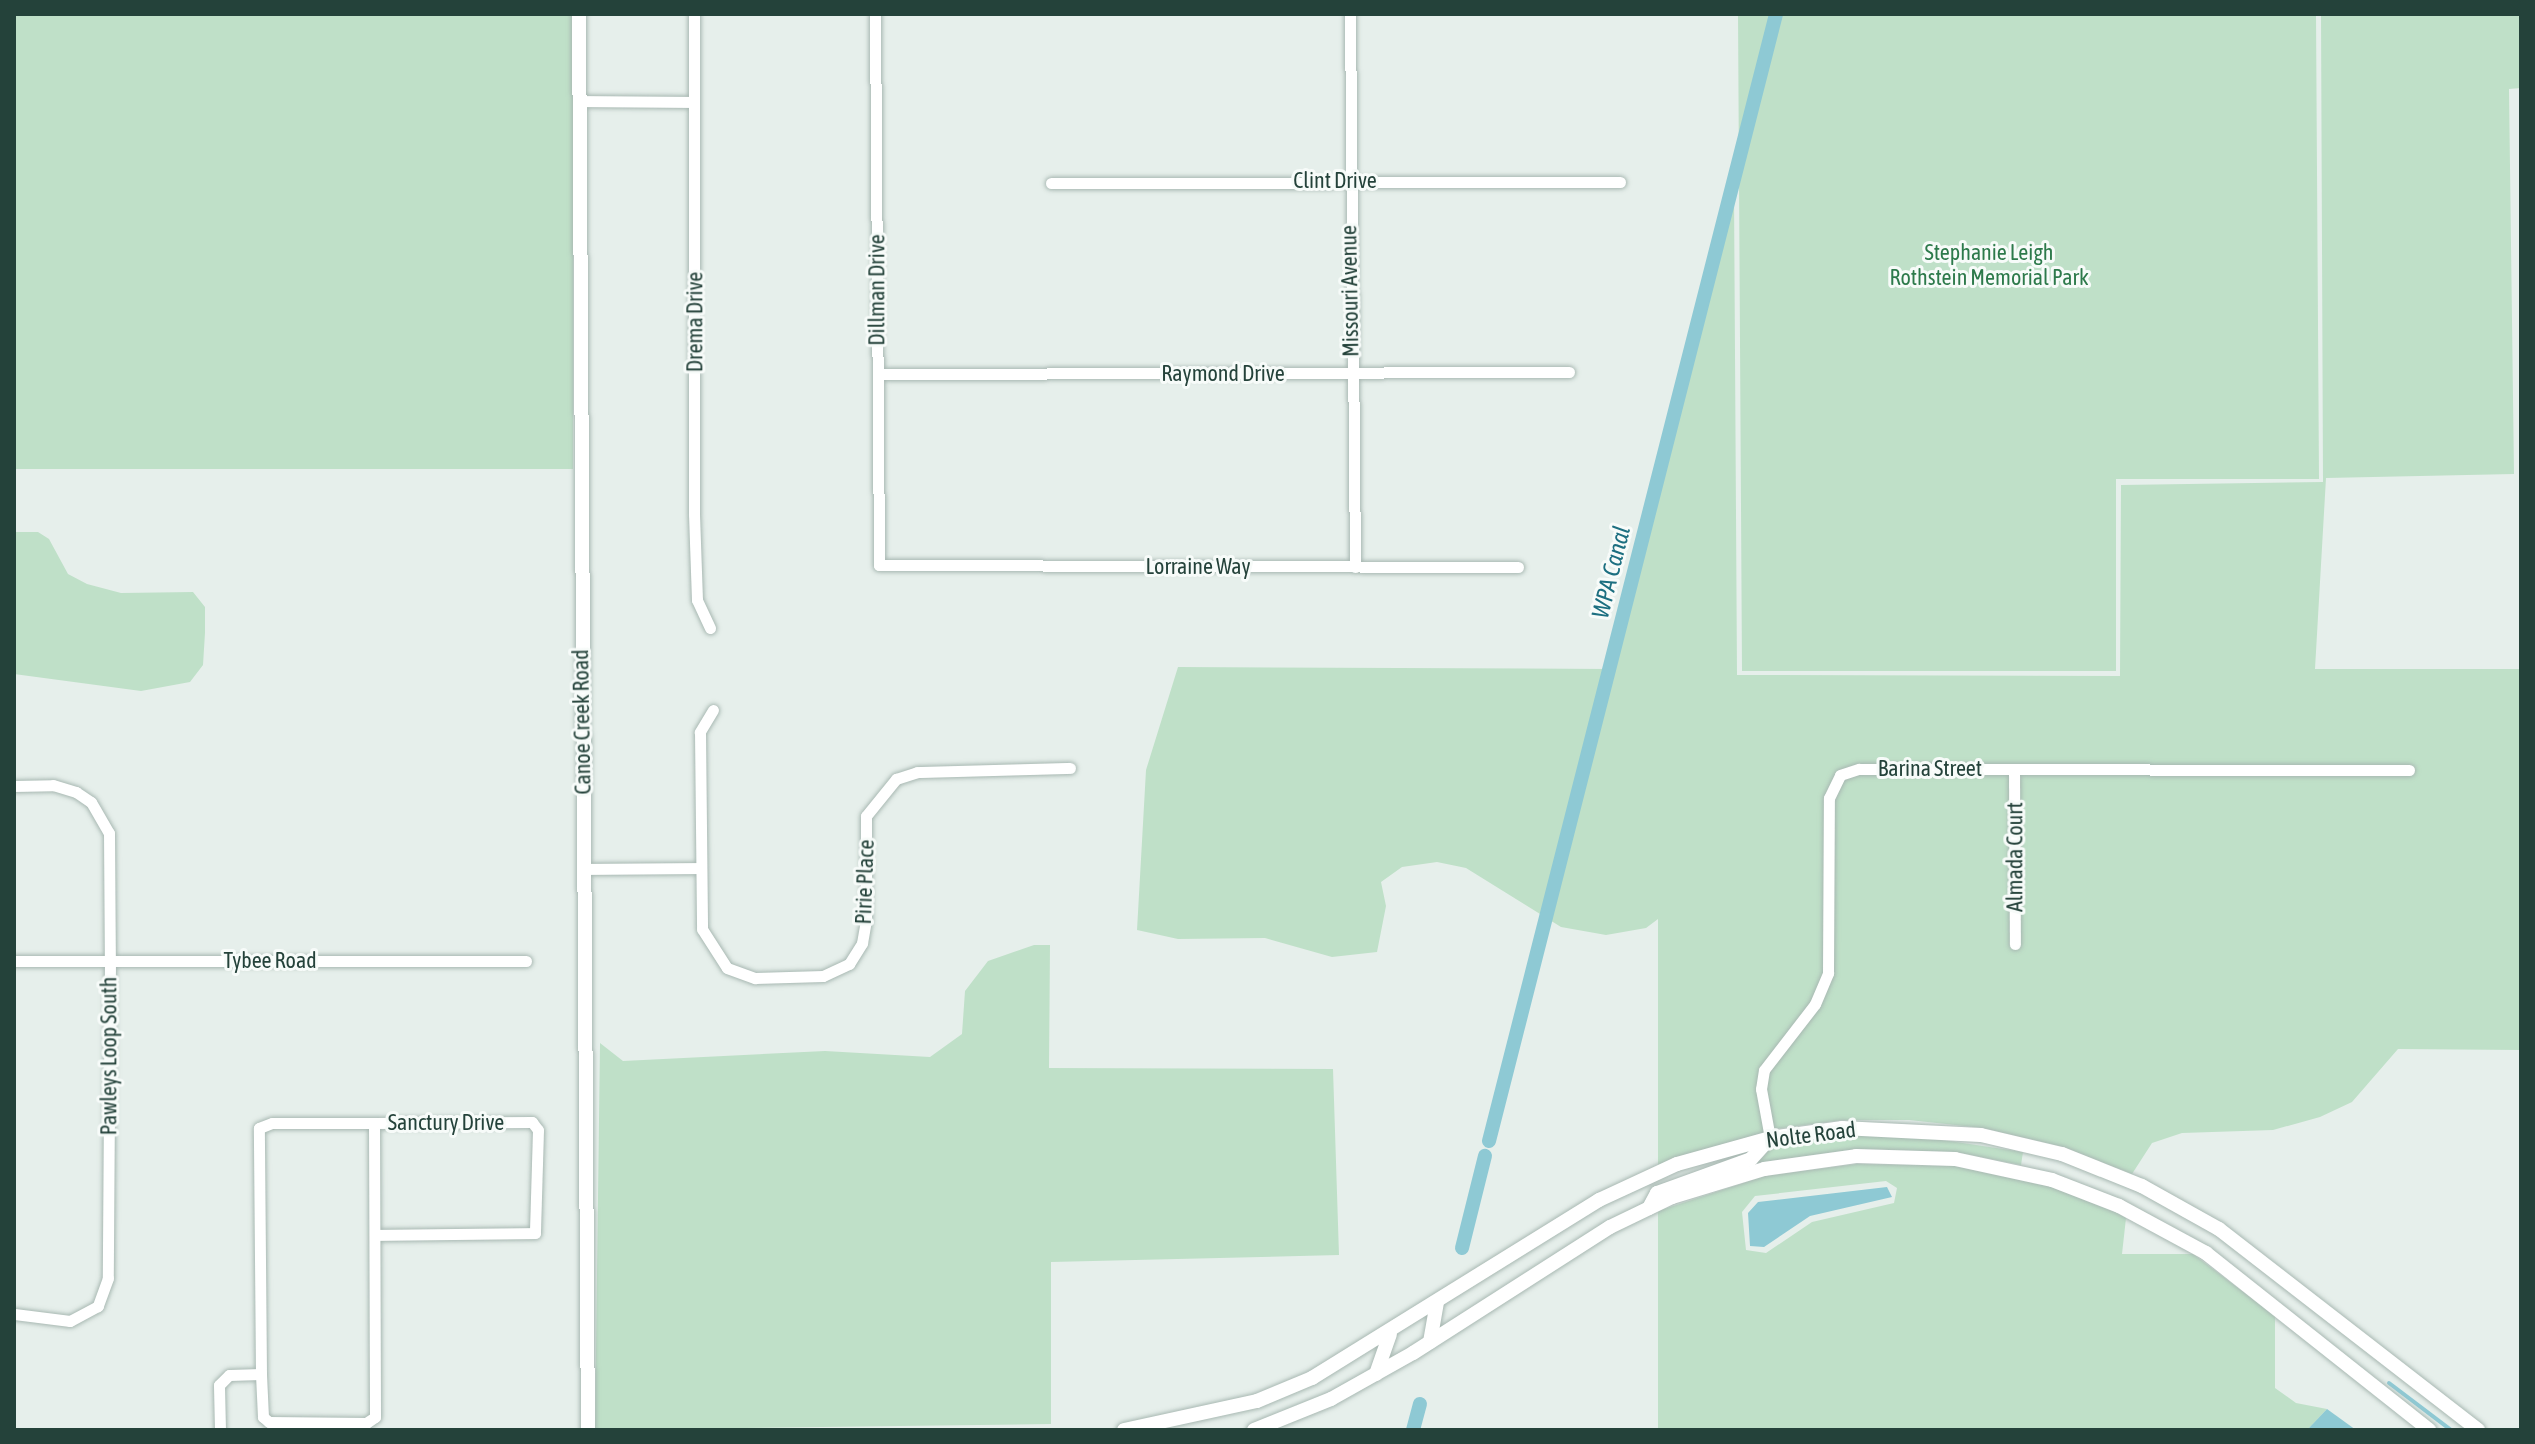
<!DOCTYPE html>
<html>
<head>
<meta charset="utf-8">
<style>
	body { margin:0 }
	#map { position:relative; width:2535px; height:1444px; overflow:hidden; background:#e6efeb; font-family:"Asap Condensed",sans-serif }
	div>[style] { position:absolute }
	.green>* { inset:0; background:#bfe0c8; transform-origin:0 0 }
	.water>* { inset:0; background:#8ec9d4 }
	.stream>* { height:4px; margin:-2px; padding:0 2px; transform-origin:2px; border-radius:2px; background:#8ec9d4 }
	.canal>* { height:14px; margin:-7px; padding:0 7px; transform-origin:7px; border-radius:7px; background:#8ec9d4 }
	.roads { filter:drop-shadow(0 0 2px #a8b8b2) drop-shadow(0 0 2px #a8b8b2) }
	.minor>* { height:11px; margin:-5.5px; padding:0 5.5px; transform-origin:5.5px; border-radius:5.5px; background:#fff }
	.tertiary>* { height:14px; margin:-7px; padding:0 7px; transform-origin:7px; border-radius:7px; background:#fff }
	.secondary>* { height:14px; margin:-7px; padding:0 7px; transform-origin:7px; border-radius:7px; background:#fff }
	span { translate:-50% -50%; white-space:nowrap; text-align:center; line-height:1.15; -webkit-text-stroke:6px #f7fbf9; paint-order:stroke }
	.street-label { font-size:22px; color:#24423a }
	.park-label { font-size:22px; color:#2d7a4b }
	.water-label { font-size:24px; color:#1c6f80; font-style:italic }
	.frame { position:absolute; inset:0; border:16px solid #24423a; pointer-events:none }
</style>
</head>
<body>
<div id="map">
	<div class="green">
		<div style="left:14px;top:14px;width:559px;height:455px"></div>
		<div style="clip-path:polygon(1738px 14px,2316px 14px,2319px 479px,2116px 479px,2116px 671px,1742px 671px)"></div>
		<div style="clip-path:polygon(2321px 14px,2521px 14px,2521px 88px,2509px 89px,2514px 474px,2326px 478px,2315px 669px,2519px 669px,2521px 1050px,2398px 1049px,2352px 1102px,2320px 1117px,2273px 1130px,2182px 1133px,2152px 1143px,2132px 1174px,2064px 1147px,1983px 1128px,1909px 1120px,1842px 1120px,1775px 1129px,1658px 1165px,1658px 919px,1646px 928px,1606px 935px,1561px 927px,1466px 868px,1437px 862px,1402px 867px,1381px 882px,1386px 906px,1377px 952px,1332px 957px,1265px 938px,1178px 939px,1137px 930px,1146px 770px,1178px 667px,1610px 669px,1734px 191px,1737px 675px,2120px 676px,2121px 485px,2323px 482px)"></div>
		<div style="clip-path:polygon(14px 532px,38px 532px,49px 539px,68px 574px,87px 584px,121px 593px,193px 592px,205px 607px,205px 633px,203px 665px,190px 682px,141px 691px,14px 674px)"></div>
		<div style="clip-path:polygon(1034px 945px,1050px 945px,1049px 1068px,1333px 1069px,1339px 1255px,1051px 1262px,1051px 1424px,595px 1430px,600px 1043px,623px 1061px,825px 1051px,930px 1057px,962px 1034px,965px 991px,988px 961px)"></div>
		<div style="clip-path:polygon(1843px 1135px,1909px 1135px,2023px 1152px,2021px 1165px,1956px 1152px,1856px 1149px,1757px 1163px,1775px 1144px)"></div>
		<div style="clip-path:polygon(evenodd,1857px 1164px,1954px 1166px,2051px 1187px,2117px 1213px,2126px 1218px,2122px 1254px,2193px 1254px,2275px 1316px,2275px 1388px,2296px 1403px,2327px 1409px,2307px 1430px,1658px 1430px,1658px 1211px,1765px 1176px,1857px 1164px,1886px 1181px,1897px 1188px,1894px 1203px,1812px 1222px,1766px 1253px,1746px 1250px,1742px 1212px,1755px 1196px,1886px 1181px)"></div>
	</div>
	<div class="water">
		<div style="clip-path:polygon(1887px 1187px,1892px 1197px,1810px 1216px,1764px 1247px,1750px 1246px,1748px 1213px,1758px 1202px)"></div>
		<div style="clip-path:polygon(2327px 1409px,2356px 1430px,2307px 1430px)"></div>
	</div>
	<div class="stream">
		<div style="left:2389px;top:1383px;width:78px;rotate:37.2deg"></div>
	</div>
	<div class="canal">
		<div style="left:1489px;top:1141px;width:1163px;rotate:-75.71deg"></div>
		<div style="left:1462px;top:1248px;width:95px;rotate:-76deg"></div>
		<div style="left:1413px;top:1430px;width:27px;rotate:-75deg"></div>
	</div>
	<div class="roads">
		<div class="minor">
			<div style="left:694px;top:14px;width:500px;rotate:90deg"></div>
			<div style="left:694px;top:514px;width:86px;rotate:88deg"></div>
			<div style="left:697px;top:600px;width:31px;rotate:65deg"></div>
			<div style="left:875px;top:14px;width:551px;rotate:89.58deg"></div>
			<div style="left:879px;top:565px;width:639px;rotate:0.18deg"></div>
			<div style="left:1350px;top:14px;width:553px;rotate:89.48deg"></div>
			<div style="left:579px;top:101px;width:113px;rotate:0.5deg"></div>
			<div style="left:1051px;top:183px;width:569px;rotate:-0.1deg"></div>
			<div style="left:878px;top:374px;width:691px;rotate:-0.17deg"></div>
			<div style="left:713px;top:710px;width:26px;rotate:121deg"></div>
			<div style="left:700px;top:732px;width:197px;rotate:89.4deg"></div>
			<div style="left:702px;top:929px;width:46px;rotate:57.3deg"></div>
			<div style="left:727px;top:968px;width:30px;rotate:20deg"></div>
			<div style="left:755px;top:978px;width:68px;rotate:-1.7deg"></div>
			<div style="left:823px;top:976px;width:29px;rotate:-25deg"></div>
			<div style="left:849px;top:964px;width:25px;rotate:-58deg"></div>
			<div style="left:862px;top:943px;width:22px;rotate:-80deg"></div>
			<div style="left:866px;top:921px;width:105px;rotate:-90deg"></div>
			<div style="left:866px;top:816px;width:48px;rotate:-51deg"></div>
			<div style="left:896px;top:779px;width:22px;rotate:-18deg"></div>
			<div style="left:917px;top:772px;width:153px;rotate:-1.5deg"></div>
			<div style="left:2014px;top:770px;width:174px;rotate:89.7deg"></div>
			<div style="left:14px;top:786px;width:39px;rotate:-1deg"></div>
			<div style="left:53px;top:785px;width:24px;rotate:17deg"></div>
			<div style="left:76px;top:792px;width:18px;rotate:34deg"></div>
			<div style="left:91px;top:802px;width:36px;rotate:60deg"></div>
			<div style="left:109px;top:833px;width:128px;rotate:89.6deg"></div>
			<div style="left:110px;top:961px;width:317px;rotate:90.4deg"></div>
			<div style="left:108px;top:1278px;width:30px;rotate:110deg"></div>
			<div style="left:98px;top:1306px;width:32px;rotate:152deg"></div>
			<div style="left:70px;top:1321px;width:56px;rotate:-172.9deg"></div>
			<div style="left:583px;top:869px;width:117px;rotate:-0.5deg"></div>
			<div style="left:14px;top:961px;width:512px"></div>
			<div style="left:374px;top:1123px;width:294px;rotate:89.8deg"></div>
			<div style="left:375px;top:1417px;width:11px;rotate:146deg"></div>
			<div style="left:366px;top:1423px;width:97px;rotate:-179.4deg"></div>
			<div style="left:269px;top:1422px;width:8px;rotate:-140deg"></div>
			<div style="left:263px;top:1417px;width:43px;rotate:-92.7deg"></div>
			<div style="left:261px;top:1374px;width:246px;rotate:-90.5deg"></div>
			<div style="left:259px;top:1128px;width:14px;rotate:-21deg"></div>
			<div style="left:272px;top:1123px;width:102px"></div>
			<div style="left:374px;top:1123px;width:158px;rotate:-0.4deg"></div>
			<div style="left:532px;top:1122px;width:10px;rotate:53deg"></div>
			<div style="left:538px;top:1130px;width:103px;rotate:91.7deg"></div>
			<div style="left:535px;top:1233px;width:160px;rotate:179.3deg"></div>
			<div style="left:1770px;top:1138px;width:50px;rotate:-100.4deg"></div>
			<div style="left:1761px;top:1089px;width:19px;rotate:-81deg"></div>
			<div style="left:1764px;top:1070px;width:83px;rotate:-52.3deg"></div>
			<div style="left:1815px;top:1004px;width:34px;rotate:-67deg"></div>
			<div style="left:1828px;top:973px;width:175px;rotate:-89.7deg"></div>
			<div style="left:1829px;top:798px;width:25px;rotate:-64deg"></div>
			<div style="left:1840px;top:775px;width:20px;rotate:-18deg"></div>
			<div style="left:1859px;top:769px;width:550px;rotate:0.1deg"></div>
			<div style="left:220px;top:1430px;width:45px;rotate:-91.3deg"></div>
			<div style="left:219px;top:1385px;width:14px;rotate:-45deg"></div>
			<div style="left:229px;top:1375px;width:32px;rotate:-2deg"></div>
		</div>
		<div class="tertiary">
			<div style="left:1649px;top:1208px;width:17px;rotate:-62deg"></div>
			<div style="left:1657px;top:1193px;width:100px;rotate:-19.9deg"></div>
			<div style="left:1751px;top:1159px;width:28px;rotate:-48deg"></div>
			<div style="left:1430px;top:1342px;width:39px;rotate:-80deg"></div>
			<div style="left:1376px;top:1374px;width:42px;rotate:-70.7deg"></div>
			<div style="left:1124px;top:1430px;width:136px;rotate:-12.3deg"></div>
			<div style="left:1257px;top:1401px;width:60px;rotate:-22.7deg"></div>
			<div style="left:1312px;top:1378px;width:338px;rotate:-31.8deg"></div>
			<div style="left:1599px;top:1200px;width:86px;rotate:-24.8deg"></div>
			<div style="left:1677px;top:1164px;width:97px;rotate:-15.6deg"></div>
			<div style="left:1770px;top:1138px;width:73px;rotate:-7.9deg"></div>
			<div style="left:1842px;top:1128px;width:139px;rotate:2.9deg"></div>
			<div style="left:1981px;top:1135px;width:83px;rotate:13.2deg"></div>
			<div style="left:2062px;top:1154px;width:86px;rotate:21.8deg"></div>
			<div style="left:2142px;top:1186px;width:88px;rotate:29.2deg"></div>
			<div style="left:2219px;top:1229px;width:328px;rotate:37.8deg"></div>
			<div style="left:1254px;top:1430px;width:83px;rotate:-21.9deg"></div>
			<div style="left:1331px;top:1399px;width:94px;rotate:-29.3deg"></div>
			<div style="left:1413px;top:1353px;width:234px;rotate:-32.6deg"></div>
			<div style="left:1610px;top:1227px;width:69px;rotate:-25.8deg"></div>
			<div style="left:1672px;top:1197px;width:96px;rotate:-16.9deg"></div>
			<div style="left:1764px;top:1169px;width:93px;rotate:-8deg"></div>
			<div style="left:1856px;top:1156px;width:99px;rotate:1.7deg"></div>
			<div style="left:1955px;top:1159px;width:99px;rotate:12.2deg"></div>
			<div style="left:2052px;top:1180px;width:72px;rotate:21.2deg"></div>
			<div style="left:2119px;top:1206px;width:99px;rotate:28.4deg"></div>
			<div style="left:2206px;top:1253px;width:285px;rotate:38.4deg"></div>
		</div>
		<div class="secondary">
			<div style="left:579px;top:14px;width:1416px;rotate:89.64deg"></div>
		</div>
	</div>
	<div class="street-label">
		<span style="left:1335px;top:181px">Clint Drive</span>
		<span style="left:877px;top:290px;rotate:-90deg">Dillman Drive</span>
		<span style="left:1350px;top:291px;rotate:-91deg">Missouri Avenue</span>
		<span style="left:695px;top:322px;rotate:-90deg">Drema Drive</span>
		<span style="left:1223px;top:374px">Raymond Drive</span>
		<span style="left:1198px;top:567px">Lorraine Way</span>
		<span style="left:582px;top:722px;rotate:-91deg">Canoe Creek Road</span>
		<span style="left:1930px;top:769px">Barina Street</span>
		<span style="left:2015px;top:857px;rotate:-90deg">Almada Court</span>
		<span style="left:865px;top:882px;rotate:-88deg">Pirie Place</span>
		<span style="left:270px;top:961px">Tybee Road</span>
		<span style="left:109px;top:1056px;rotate:-90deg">Pawleys Loop South</span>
		<span style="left:446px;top:1123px">Sanctury Drive</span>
		<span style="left:1811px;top:1135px;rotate:-7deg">Nolte Road</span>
	</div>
	<div class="park-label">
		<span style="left:1989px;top:265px">Stephanie Leigh<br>Rothstein Memorial Park</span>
	</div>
	<div class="water-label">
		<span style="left:1611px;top:572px;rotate:-76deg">WPA Canal</span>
	</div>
	<div class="frame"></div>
</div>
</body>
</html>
